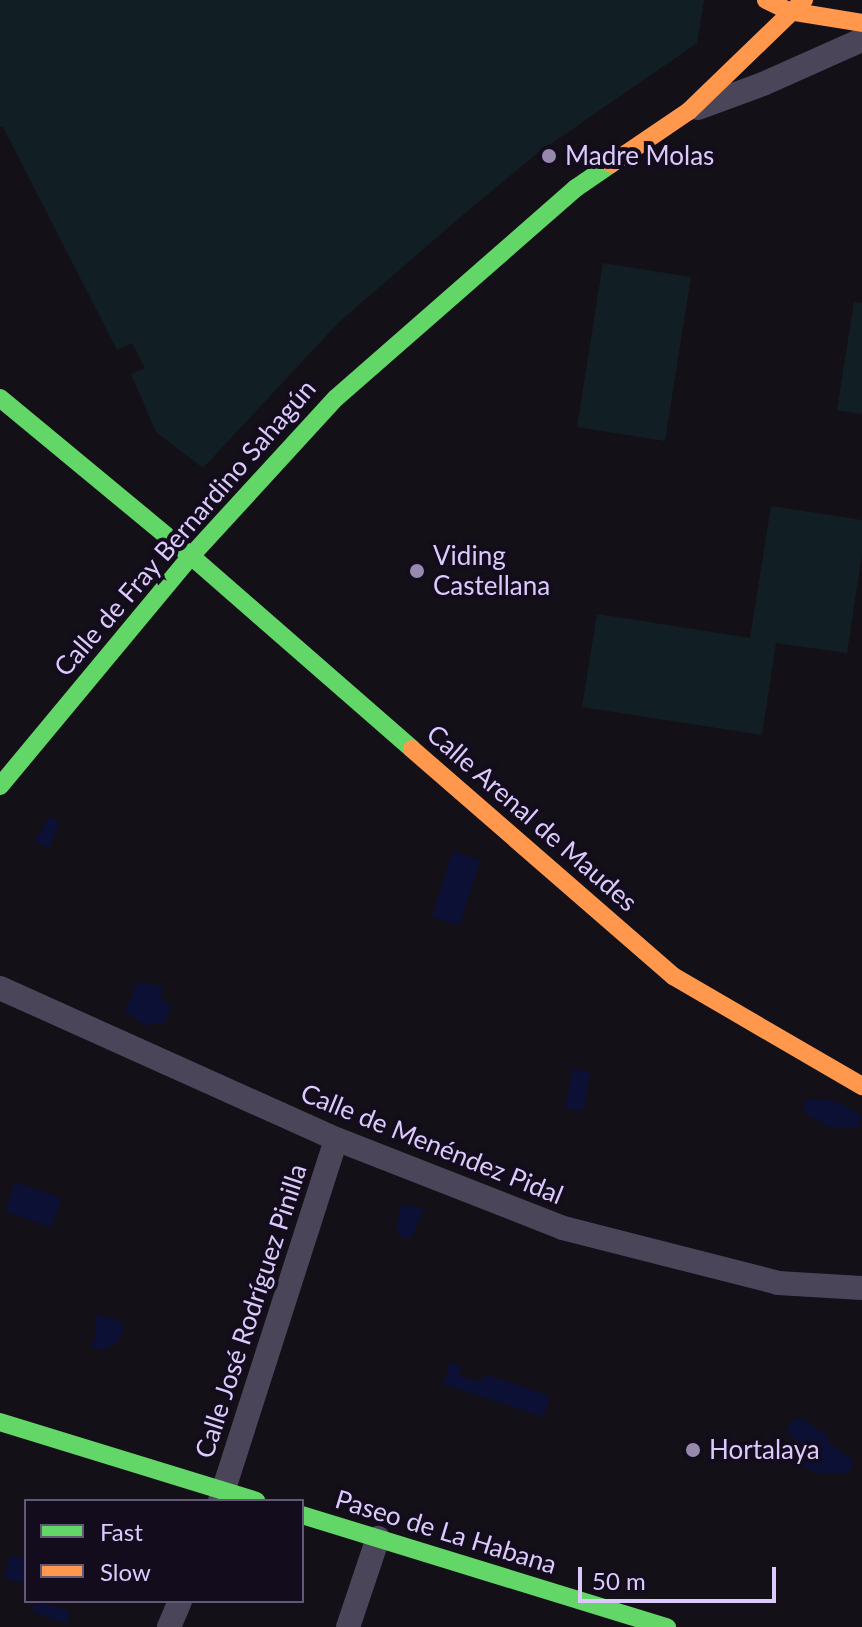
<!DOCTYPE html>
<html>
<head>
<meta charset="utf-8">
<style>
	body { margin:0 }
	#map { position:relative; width:862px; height:1627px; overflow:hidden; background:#141018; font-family:Lato,sans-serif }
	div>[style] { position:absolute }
	.green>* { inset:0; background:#111f24; transform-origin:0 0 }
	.water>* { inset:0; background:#0c1034; transform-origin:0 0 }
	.street>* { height:24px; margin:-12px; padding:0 12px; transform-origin:12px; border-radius:12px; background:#4a4559 }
	.fast>* { height:18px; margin:-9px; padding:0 9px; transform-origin:9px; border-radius:9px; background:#63d668 }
	.slow>* { height:18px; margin:-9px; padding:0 9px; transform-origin:9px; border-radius:9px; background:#ff974d }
	.dots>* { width:22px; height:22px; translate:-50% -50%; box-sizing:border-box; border:4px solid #130c1c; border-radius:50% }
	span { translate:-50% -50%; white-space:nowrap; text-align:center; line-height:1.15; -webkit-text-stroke:8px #130c1c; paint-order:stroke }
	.poi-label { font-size:26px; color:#dccafd }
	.left { translate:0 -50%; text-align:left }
	.street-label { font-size:26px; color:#dccafd }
	.legend { position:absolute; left:24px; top:1499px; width:280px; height:104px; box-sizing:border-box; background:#130c1c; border:2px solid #635876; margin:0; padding:10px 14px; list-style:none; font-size:24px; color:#dccafd }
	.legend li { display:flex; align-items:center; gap:16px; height:40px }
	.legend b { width:40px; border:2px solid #635876 }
	.scale { position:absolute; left:578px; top:1567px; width:198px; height:36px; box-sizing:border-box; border:4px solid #dccafd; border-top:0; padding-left:10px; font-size:24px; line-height:28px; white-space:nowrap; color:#dccafd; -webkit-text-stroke:6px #130c1c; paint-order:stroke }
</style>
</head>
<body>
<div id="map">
	<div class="green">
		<div style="clip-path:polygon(0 0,704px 0,697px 43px,535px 155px,458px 219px,339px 322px,203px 468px,156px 432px,131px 374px,145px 368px,132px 343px,117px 350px,3px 127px,0 127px)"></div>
		<div style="left:603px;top:263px;width:89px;height:166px;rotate:9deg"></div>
		<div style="clip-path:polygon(854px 302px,862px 303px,862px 414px,837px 410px)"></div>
		<div style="clip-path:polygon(771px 506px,862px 520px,862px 554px,847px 653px,776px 643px,762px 735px,582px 707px,597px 614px,750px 638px)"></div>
	</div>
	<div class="water">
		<div style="clip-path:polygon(50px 817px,60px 822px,49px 849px,34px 841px)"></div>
		<div style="left:453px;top:851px;width:29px;height:69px;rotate:18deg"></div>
		<div style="clip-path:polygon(137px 982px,163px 986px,161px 999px,171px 1006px,166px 1022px,145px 1025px,125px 1012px)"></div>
		<div style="left:572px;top:1069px;width:18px;height:40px;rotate:9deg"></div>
		<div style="clip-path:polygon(806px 1099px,836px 1101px,862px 1116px,859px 1128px,829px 1127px,803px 1112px)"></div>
		<div style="left:15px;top:1182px;width:49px;height:31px;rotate:19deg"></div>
		<div style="clip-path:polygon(400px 1205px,424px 1208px,411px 1238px,402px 1238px,397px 1232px)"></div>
		<div style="clip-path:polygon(97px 1315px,119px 1320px,124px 1329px,117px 1343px,101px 1351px,90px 1347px,97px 1332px,94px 1320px)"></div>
		<div style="clip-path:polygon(450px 1362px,461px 1366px,459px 1375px,481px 1382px,485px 1374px,550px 1396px,544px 1417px,443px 1384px)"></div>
		<div style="clip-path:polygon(802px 1419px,828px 1435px,828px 1442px,854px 1461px,849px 1474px,817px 1473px,790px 1461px,797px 1442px,788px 1432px,788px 1426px,792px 1420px)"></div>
		<div style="clip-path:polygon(10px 1555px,26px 1559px,26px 1584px,4px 1578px)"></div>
		<div style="clip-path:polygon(36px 1601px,71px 1611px,66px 1624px,32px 1612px)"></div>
	</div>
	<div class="street">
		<div style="left:698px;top:108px;width:69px;rotate:-20.3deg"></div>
		<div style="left:763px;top:84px;width:108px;rotate:-24deg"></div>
		<div style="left:0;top:988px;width:368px;rotate:24.2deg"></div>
		<div style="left:336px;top:1139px;width:244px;rotate:21.4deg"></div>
		<div style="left:563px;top:1228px;width:222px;rotate:14.3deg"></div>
		<div style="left:778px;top:1283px;width:84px;rotate:3.4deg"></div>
		<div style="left:220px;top:1501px;width:380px;rotate:-72.2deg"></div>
		<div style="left:169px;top:1627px;width:28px;rotate:-67deg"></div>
		<div style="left:348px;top:1627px;width:94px;rotate:-71.4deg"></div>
	</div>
	<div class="fast">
		<div style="left:0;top:398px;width:248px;rotate:39.6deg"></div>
		<div style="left:191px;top:556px;width:293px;rotate:41.1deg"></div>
		<div style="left:0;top:786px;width:299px;rotate:-50.3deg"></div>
		<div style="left:191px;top:556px;width:214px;rotate:-47.5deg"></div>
		<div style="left:336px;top:398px;width:319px;rotate:-41.2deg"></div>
		<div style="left:576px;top:188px;width:42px;rotate:-34.4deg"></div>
		<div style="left:0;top:1422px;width:268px;rotate:17.1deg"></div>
		<div style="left:302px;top:1515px;width:382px;rotate:17.1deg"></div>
	</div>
	<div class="slow">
		<div style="left:766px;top:0;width:25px;rotate:26deg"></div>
		<div style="left:789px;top:11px;width:74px;rotate:9.3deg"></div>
		<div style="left:611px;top:164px;width:94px;rotate:-34.2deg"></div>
		<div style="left:689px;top:111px;width:160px;rotate:-44deg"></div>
		<div style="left:412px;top:749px;width:346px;rotate:41deg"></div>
		<div style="left:673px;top:976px;width:219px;rotate:30.2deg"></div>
	</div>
	<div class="dots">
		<div style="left:549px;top:156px;background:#9689ad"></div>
		<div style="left:417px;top:571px;background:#9689ad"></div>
		<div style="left:693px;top:1450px;background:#9689ad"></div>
	</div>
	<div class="poi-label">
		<span class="left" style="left:565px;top:156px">Madre Molas</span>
		<span class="left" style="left:433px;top:571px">Viding<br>Castellana</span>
		<span class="left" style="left:709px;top:1450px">Hortalaya</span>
	</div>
	<div class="street-label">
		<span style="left:185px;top:528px;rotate:-49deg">Calle de Fray Bernardino Sahagún</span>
		<span style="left:532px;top:818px;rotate:41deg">Calle Arenal de Maudes</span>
		<span style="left:432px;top:1144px;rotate:22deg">Calle de Menéndez Pidal</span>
		<span style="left:251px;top:1311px;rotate:-72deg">Calle José Rodríguez Pinilla</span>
		<span style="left:446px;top:1532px;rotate:17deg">Paseo de La Habana</span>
	</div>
	<ul class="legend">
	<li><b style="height:10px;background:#63d668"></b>Fast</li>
	<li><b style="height:10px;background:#ff974d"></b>Slow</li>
	</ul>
	<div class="scale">50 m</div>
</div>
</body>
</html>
